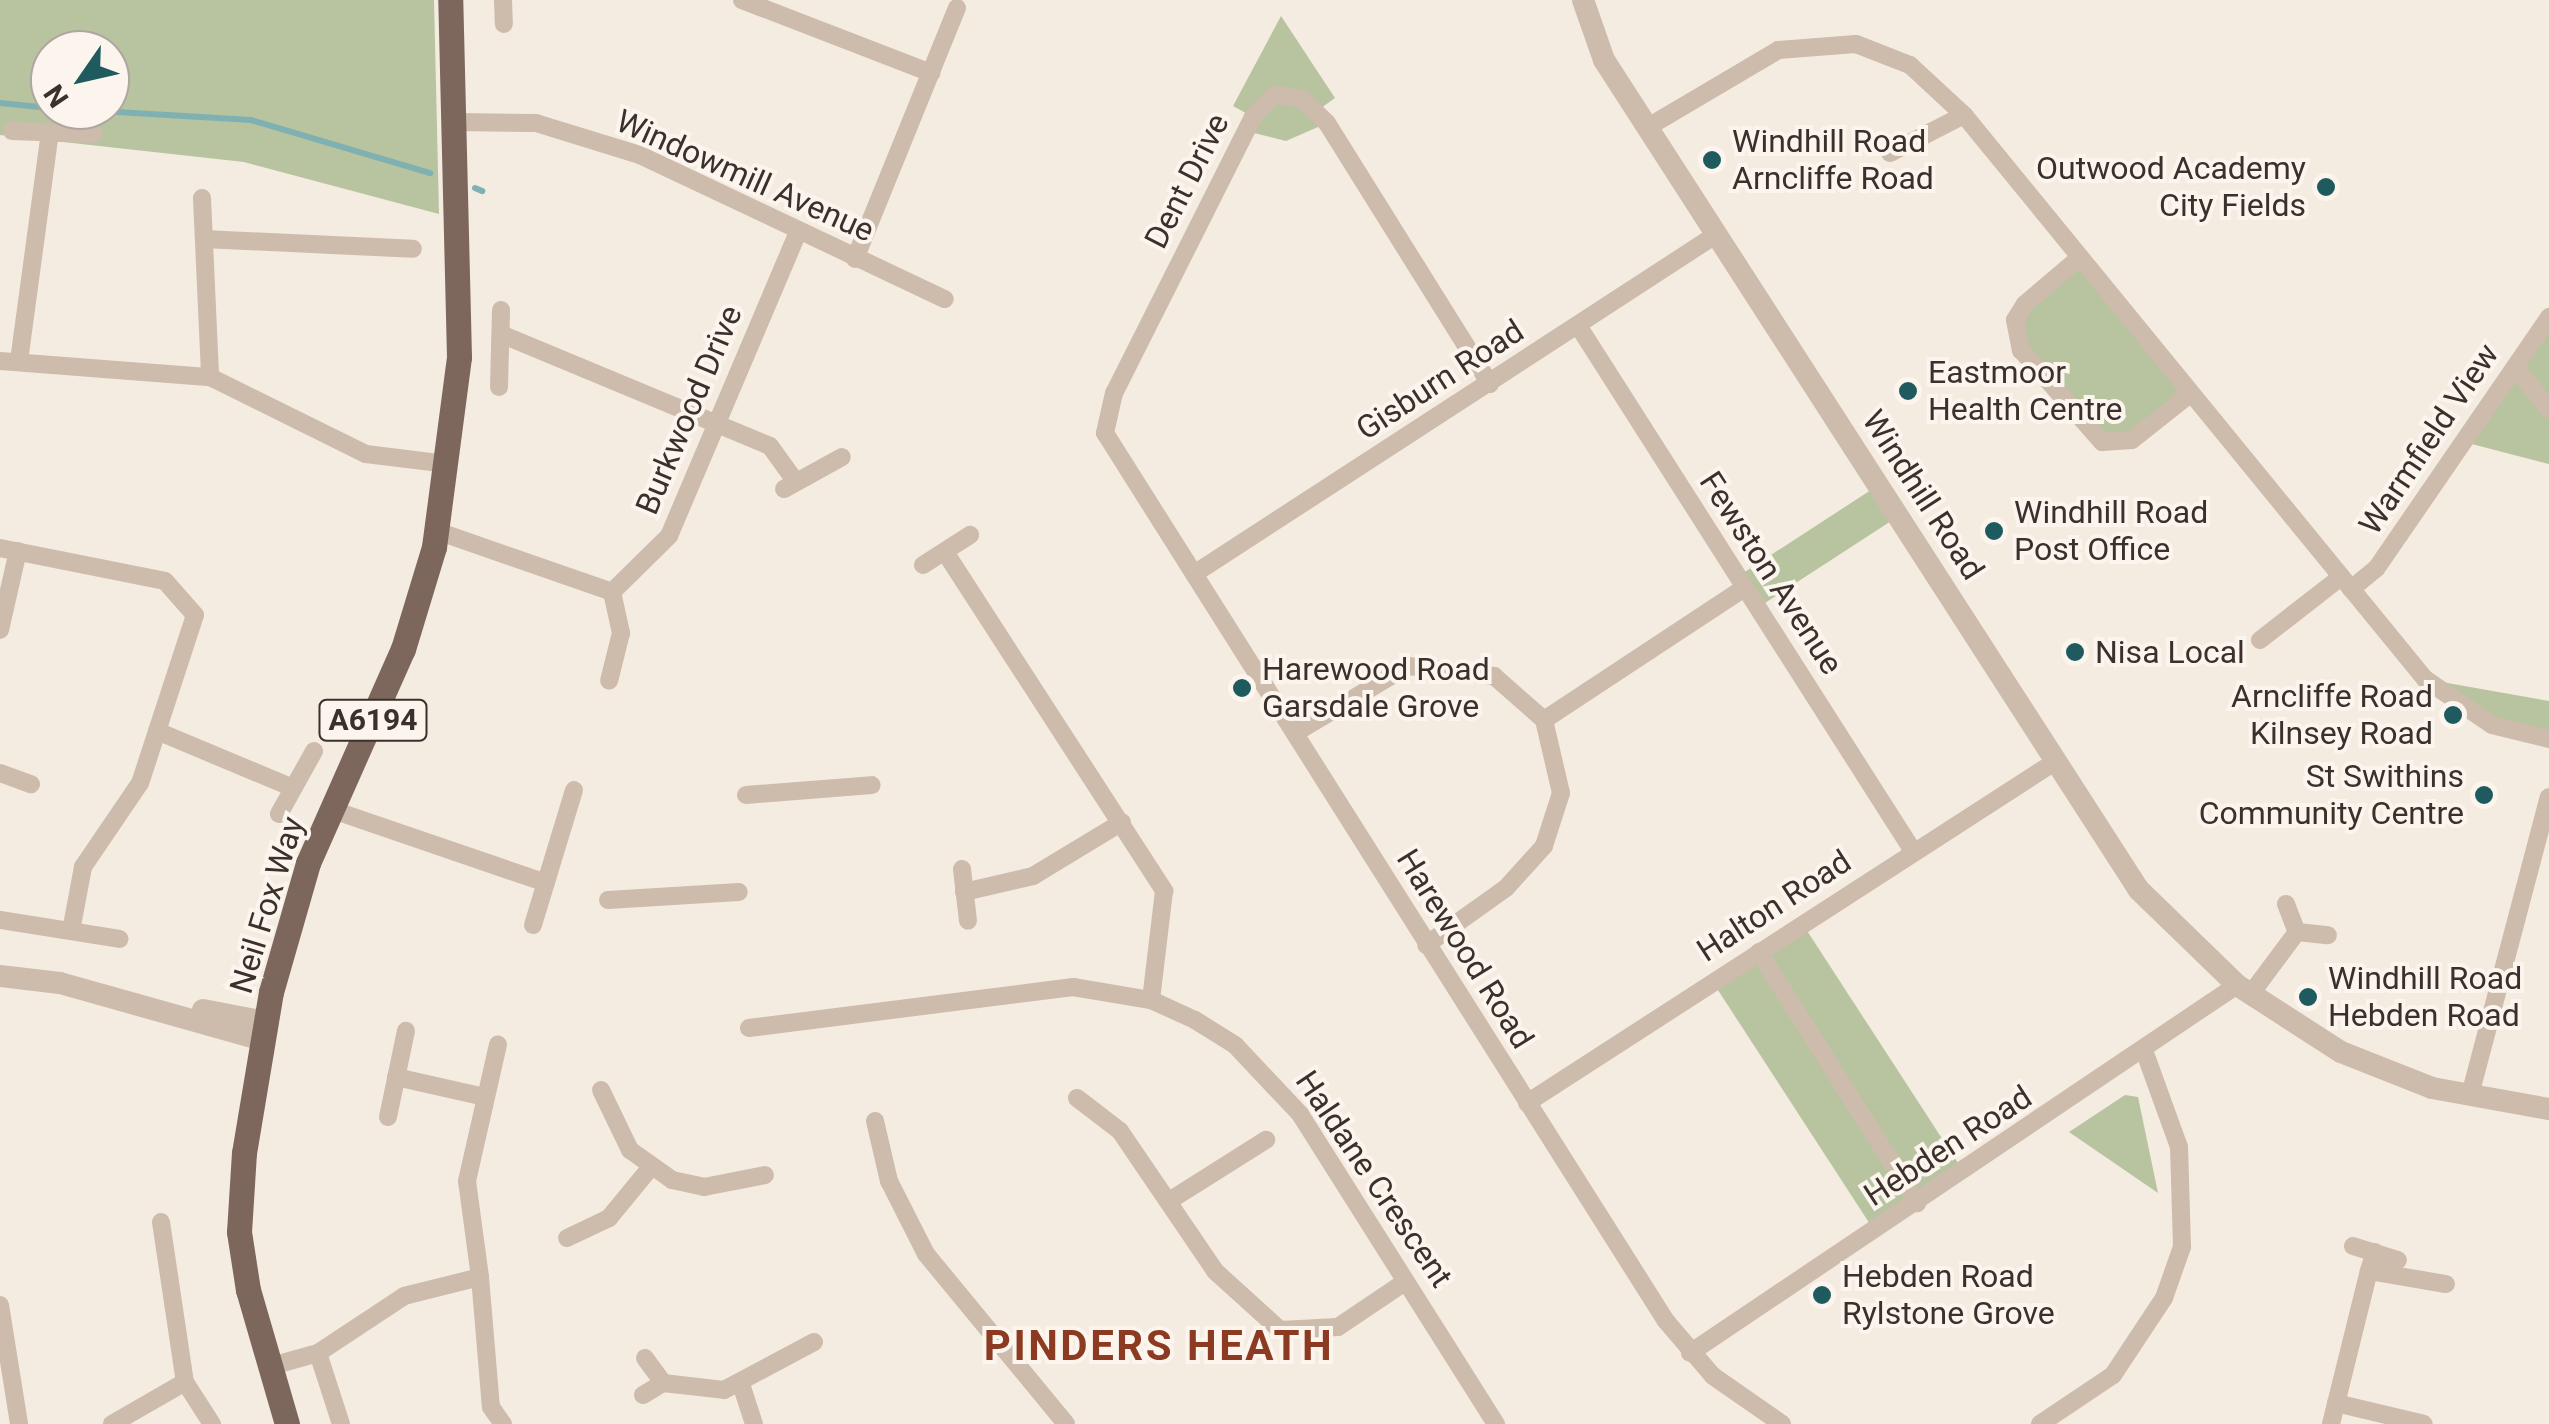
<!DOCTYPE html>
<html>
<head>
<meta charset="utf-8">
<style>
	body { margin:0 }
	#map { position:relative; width:2549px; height:1424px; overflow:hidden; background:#f4ebe1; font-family:Roboto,sans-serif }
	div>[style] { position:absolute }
	.green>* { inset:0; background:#b8c4a0; transform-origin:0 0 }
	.stream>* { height:6px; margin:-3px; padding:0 3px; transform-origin:3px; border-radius:3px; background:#7fb0b2 }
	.minor>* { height:18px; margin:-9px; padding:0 9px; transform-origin:9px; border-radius:9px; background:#cdbbac }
	.tertiary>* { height:22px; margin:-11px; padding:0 11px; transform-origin:11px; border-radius:11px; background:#cdbbac }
	.primary>* { height:25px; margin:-12.5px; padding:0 12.5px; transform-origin:12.5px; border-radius:12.5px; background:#7d675c }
	.dots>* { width:28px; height:28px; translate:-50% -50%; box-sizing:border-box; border:5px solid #fbf5ee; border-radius:50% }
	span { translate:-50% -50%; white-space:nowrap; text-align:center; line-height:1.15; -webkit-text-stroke:8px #fbf5ee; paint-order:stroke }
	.shield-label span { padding:2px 8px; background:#fbf5ee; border:2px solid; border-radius:8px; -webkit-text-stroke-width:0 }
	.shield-label { font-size:30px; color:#3b302b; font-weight:700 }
	.poi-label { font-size:32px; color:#3b302b }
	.left { translate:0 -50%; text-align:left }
	.right { translate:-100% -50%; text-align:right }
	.street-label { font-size:32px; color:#3b302b }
	.district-label { font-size:42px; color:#8c3b22; font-weight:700; letter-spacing:2.5px }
	.north { position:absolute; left:30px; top:30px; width:100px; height:100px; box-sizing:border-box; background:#fbf5ee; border:2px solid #aea6a0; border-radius:50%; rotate:236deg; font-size:28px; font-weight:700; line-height:40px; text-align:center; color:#3b302b }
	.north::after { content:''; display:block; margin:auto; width:35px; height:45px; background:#1f5a5e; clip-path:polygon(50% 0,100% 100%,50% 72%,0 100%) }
</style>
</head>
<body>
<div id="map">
	<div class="green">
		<div style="clip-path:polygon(evenodd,0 0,434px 0,439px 214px,244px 162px,0 135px,0 0,50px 50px,110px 50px,110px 110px,50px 110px,50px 50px)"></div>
		<div style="clip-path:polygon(1281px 16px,1335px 98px,1317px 111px,1327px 123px,1286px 141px,1246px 131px,1253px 117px,1233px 106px)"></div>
		<div style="clip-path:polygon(2078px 259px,2190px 394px,2117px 445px,2021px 350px,2015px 320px)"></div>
		<div style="clip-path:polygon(2549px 317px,2549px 464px,2464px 442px)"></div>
		<div style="left:1871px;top:490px;width:37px;height:156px;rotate:57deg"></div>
		<div style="clip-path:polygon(2425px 679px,2549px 701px,2549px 739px,2527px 736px)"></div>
		<div style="left:1802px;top:923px;width:297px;height:107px;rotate:57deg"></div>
		<div style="clip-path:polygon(2125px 1095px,2138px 1097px,2158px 1193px,2069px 1132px)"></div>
	</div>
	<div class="stream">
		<div style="left:0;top:103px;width:50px;rotate:5.7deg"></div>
		<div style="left:84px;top:110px;width:167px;rotate:3.4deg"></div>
		<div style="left:251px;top:120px;width:187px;rotate:16.5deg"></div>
		<div style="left:475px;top:188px;width:8px;rotate:23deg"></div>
	</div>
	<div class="minor">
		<div style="left:503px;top:0;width:24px;rotate:88deg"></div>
		<div style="left:742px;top:0;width:203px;rotate:21.1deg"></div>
		<div style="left:456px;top:122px;width:80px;rotate:0.7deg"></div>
		<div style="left:536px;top:123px;width:109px;rotate:17.1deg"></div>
		<div style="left:640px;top:155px;width:337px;rotate:25.3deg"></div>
		<div style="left:1648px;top:127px;width:151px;rotate:-30.6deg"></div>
		<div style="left:1778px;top:50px;width:78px;rotate:-4.4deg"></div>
		<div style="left:1856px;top:44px;width:58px;rotate:21.3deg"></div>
		<div style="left:1910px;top:65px;width:74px;rotate:42.8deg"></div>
		<div style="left:1964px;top:115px;width:728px;rotate:50.74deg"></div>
		<div style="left:2425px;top:679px;width:81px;rotate:34.5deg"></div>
		<div style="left:2492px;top:725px;width:59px;rotate:13.8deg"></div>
		<div style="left:12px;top:131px;width:82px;rotate:2.1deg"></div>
		<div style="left:1890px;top:153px;width:83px;rotate:-27.2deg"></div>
		<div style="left:202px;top:198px;width:179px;rotate:87.4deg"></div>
		<div style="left:204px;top:239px;width:209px;rotate:2.7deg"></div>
		<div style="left:855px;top:259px;width:271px;rotate:-67.9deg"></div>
		<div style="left:2078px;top:259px;width:70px;rotate:139.7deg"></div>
		<div style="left:2025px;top:304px;width:19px;rotate:122deg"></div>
		<div style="left:2015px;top:320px;width:31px;rotate:79deg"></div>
		<div style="left:2021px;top:350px;width:123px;rotate:48.6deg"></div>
		<div style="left:2102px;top:442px;width:30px;rotate:-4deg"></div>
		<div style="left:2132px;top:440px;width:74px;rotate:-38.4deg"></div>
		<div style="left:1579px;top:327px;width:621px;rotate:57.49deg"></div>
		<div style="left:501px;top:334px;width:291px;rotate:22.6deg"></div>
		<div style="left:770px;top:446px;width:44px;rotate:54.2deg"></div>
		<div style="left:0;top:361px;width:211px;rotate:4.4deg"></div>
		<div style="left:210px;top:377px;width:174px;rotate:26.3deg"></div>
		<div style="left:366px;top:454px;width:83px;rotate:7deg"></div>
		<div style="left:19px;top:361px;width:231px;rotate:-82.3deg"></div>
		<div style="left:2515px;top:367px;width:54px;rotate:51deg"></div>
		<div style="left:1490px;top:384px;width:308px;rotate:-122deg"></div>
		<div style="left:1327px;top:123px;width:35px;rotate:-136deg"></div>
		<div style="left:1302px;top:99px;width:27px;rotate:-170deg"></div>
		<div style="left:1275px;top:94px;width:32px;rotate:134deg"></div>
		<div style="left:1253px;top:117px;width:309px;rotate:116.7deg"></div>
		<div style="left:1114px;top:393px;width:41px;rotate:102.7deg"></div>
		<div style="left:1105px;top:433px;width:1050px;rotate:57.72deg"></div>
		<div style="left:1666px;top:1321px;width:72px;rotate:49.5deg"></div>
		<div style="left:1713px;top:1376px;width:84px;rotate:34.8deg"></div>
		<div style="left:499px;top:387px;width:77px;rotate:-88.5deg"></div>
		<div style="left:784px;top:489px;width:66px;rotate:-28.9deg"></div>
		<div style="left:437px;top:531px;width:185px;rotate:19.2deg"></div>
		<div style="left:612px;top:592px;width:42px;rotate:77.6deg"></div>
		<div style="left:621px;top:633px;width:49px;rotate:104deg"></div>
		<div style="left:0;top:548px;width:168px;rotate:11.3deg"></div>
		<div style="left:165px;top:581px;width:45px;rotate:48.6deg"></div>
		<div style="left:195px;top:615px;width:177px;rotate:108.1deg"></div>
		<div style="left:140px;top:783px;width:102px;rotate:124.2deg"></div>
		<div style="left:83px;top:867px;width:65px;rotate:100.6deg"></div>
		<div style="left:945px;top:552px;width:404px;rotate:57.1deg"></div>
		<div style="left:1164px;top:891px;width:110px;rotate:96.8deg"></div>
		<div style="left:923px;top:565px;width:56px;rotate:-32.6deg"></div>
		<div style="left:1194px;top:574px;width:624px;rotate:-33.03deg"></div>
		<div style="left:2351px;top:589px;width:32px;rotate:-39deg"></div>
		<div style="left:2376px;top:569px;width:306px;rotate:-55.5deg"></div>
		<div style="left:612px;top:592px;width:80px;rotate:-44.5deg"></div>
		<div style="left:669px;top:536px;width:328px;rotate:-67deg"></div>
		<div style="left:0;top:630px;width:81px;rotate:-77.2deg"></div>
		<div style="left:2260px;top:640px;width:103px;rotate:-37.9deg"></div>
		<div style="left:1544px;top:720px;width:240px;rotate:-33.4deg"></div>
		<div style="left:157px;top:731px;width:145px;rotate:22.7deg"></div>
		<div style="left:1295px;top:733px;width:131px;rotate:-30.7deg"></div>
		<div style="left:1408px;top:666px;width:87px;rotate:6.6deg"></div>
		<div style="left:1494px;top:676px;width:67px;rotate:41.3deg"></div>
		<div style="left:1544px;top:720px;width:75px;rotate:76.9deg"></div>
		<div style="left:1561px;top:793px;width:56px;rotate:107.8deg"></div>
		<div style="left:1544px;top:846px;width:57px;rotate:132.1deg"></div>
		<div style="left:1506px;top:888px;width:98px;rotate:144.5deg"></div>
		<div style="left:0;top:773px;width:33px;rotate:20deg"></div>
		<div style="left:746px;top:795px;width:126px;rotate:-4.5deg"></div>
		<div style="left:330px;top:809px;width:228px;rotate:18.9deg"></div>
		<div style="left:279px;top:814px;width:72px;rotate:-60.9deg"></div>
		<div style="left:962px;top:869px;width:52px;rotate:83.4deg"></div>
		<div style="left:964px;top:892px;width:71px;rotate:-13.1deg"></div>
		<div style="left:1033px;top:876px;width:104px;rotate:-31.2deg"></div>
		<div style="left:608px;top:900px;width:131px;rotate:-3.5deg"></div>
		<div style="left:2286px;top:904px;width:30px;rotate:69deg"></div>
		<div style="left:2297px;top:932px;width:31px;rotate:6deg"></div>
		<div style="left:0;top:920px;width:121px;rotate:9deg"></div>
		<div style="left:533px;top:925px;width:141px;rotate:-73.1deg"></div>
		<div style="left:1759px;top:952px;width:297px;rotate:57.8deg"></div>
		<div style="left:2250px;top:995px;width:79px;rotate:-53.3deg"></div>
		<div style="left:749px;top:1028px;width:327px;rotate:-7.2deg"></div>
		<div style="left:1073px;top:987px;width:79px;rotate:9.5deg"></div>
		<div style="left:1151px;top:1000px;width:48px;rotate:24.4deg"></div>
		<div style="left:1195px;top:1020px;width:47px;rotate:32deg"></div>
		<div style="left:1235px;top:1045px;width:95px;rotate:46.7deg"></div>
		<div style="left:1300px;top:1114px;width:367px;rotate:57.7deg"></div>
		<div style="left:396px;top:1077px;width:91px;rotate:12.7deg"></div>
		<div style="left:601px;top:1090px;width:67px;rotate:64.2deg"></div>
		<div style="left:630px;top:1150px;width:52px;rotate:35.5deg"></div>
		<div style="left:672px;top:1180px;width:33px;rotate:12deg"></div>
		<div style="left:704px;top:1187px;width:62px;rotate:-11.1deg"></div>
		<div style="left:2470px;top:1095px;width:308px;rotate:-75.2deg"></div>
		<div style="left:1077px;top:1098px;width:54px;rotate:37.5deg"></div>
		<div style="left:1120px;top:1131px;width:169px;rotate:55.8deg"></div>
		<div style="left:1215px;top:1271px;width:88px;rotate:42.2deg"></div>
		<div style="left:1280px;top:1330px;width:58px;rotate:-3deg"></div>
		<div style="left:1338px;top:1327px;width:81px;rotate:-33.9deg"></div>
		<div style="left:1527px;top:1103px;width:630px;rotate:-32.88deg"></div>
		<div style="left:388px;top:1117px;width:88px;rotate:-78.2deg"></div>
		<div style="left:875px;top:1121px;width:62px;rotate:76.9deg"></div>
		<div style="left:889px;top:1181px;width:82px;rotate:63.1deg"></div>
		<div style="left:926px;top:1254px;width:220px;rotate:50.5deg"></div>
		<div style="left:1169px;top:1201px;width:115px;rotate:-32.2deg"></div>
		<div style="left:161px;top:1222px;width:162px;rotate:81.5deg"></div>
		<div style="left:185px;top:1382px;width:50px;rotate:57.3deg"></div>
		<div style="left:567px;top:1238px;width:47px;rotate:-25.5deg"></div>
		<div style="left:609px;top:1218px;width:66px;rotate:-50.5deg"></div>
		<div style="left:2353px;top:1246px;width:47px;rotate:17.3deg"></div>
		<div style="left:2375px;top:1252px;width:20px;rotate:108deg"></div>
		<div style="left:2369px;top:1271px;width:78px;rotate:9.6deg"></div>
		<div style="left:480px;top:1277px;width:97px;rotate:-97.7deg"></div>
		<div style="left:467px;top:1181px;width:140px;rotate:-77.2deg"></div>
		<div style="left:0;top:1305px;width:121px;rotate:80.9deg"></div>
		<div style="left:318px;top:1353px;width:75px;rotate:72.1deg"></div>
		<div style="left:1690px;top:1353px;width:659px;rotate:-33.93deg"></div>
		<div style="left:645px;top:1358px;width:31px;rotate:54deg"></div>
		<div style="left:663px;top:1383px;width:61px;rotate:6.5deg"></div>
		<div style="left:724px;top:1390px;width:102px;rotate:-28.1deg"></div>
		<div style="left:268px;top:1367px;width:52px;rotate:-15.6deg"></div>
		<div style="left:318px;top:1353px;width:103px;rotate:-33.5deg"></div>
		<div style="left:404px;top:1296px;width:78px;rotate:-14deg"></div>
		<div style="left:480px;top:1277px;width:130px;rotate:85.2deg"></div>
		<div style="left:491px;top:1407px;width:21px;rotate:55deg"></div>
		<div style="left:741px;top:1384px;width:42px;rotate:72deg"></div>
		<div style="left:643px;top:1395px;width:23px;rotate:-31deg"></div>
		<div style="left:2336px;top:1403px;width:90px;rotate:13.4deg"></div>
		<div style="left:112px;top:1424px;width:84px;rotate:-29.9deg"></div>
		<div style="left:2040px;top:1424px;width:88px;rotate:-33.9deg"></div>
		<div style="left:2113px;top:1375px;width:92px;rotate:-56.5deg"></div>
		<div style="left:2164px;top:1298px;width:54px;rotate:-70.6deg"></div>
		<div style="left:2182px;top:1247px;width:100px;rotate:-91.7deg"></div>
		<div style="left:2179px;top:1147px;width:100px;rotate:-109.9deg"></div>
		<div style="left:2331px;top:1424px;width:158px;rotate:-76.1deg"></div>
	</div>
	<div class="tertiary">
		<div style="left:1583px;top:0;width:64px;rotate:70.7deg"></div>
		<div style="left:1604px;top:60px;width:987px;rotate:57.2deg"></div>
		<div style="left:2139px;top:890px;width:136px;rotate:44.1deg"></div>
		<div style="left:2237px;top:985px;width:124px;rotate:32.8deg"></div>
		<div style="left:2341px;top:1052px;width:98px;rotate:21.6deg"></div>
		<div style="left:2432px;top:1088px;width:119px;rotate:10.2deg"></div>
		<div style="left:0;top:976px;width:60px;rotate:6.7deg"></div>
		<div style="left:60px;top:983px;width:211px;rotate:15.7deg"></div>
		<div style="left:203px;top:1010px;width:64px;rotate:10.8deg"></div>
	</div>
	<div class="primary">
		<div style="left:287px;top:1424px;width:140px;rotate:-106.2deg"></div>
		<div style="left:248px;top:1290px;width:59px;rotate:-98.8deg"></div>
		<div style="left:239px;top:1232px;width:79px;rotate:-86.4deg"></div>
		<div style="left:244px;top:1153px;width:163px;rotate:-80.5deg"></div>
		<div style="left:271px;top:992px;width:134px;rotate:-74deg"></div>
		<div style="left:308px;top:863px;width:234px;rotate:-66.1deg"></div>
		<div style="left:403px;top:649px;width:107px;rotate:-73.1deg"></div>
		<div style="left:434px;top:547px;width:192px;rotate:-82.5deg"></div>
		<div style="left:459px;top:357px;width:357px;rotate:-91.4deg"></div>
	</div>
	<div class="dots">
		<div style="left:1712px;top:160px;background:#1f5a5e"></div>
		<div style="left:2326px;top:187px;background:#1f5a5e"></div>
		<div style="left:1908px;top:391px;background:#1f5a5e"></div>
		<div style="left:1994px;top:531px;background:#1f5a5e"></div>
		<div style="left:2075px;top:652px;background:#1f5a5e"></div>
		<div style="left:1242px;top:688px;background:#1f5a5e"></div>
		<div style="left:2453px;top:715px;background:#1f5a5e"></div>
		<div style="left:2484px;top:795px;background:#1f5a5e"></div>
		<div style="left:2308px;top:997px;background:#1f5a5e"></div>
		<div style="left:1822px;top:1295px;background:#1f5a5e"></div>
	</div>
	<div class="shield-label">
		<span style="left:373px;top:720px">A6194</span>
	</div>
	<div class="poi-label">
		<span class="left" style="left:1732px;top:160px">Windhill Road<br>Arncliffe Road</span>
		<span class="right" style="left:2306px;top:187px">Outwood Academy<br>City Fields</span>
		<span class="left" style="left:1928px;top:391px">Eastmoor<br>Health Centre</span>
		<span class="left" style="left:2014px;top:531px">Windhill Road<br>Post Office</span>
		<span class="left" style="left:2095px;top:652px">Nisa Local</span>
		<span class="left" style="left:1262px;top:688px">Harewood Road<br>Garsdale Grove</span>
		<span class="right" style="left:2433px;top:715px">Arncliffe Road<br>Kilnsey Road</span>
		<span class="right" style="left:2464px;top:795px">St Swithins<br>Community Centre</span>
		<span class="left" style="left:2328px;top:997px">Windhill Road<br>Hebden Road</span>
		<span class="left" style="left:1842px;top:1295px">Hebden Road<br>Rylstone Grove</span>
	</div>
	<div class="street-label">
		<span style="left:745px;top:176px;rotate:24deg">Windowmill Avenue</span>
		<span style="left:1187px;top:181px;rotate:-63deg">Dent Drive</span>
		<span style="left:1440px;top:380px;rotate:-33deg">Gisburn Road</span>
		<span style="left:689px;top:410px;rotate:-67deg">Burkwood Drive</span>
		<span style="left:2429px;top:439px;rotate:-56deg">Warmfield View</span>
		<span style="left:1923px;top:495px;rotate:57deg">Windhill Road</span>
		<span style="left:1771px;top:573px;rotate:57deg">Fewston Avenue</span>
		<span style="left:267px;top:905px;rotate:-73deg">Neil Fox Way</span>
		<span style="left:1774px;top:906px;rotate:-33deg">Halton Road</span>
		<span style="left:1465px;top:949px;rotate:58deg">Harewood Road</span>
		<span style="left:1948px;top:1146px;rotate:-33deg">Hebden Road</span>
		<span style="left:1374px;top:1179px;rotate:56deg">Haldane Crescent</span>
	</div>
	<div class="district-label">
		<span style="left:1159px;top:1346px">PINDERS HEATH</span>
	</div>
	<div class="north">N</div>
</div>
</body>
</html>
